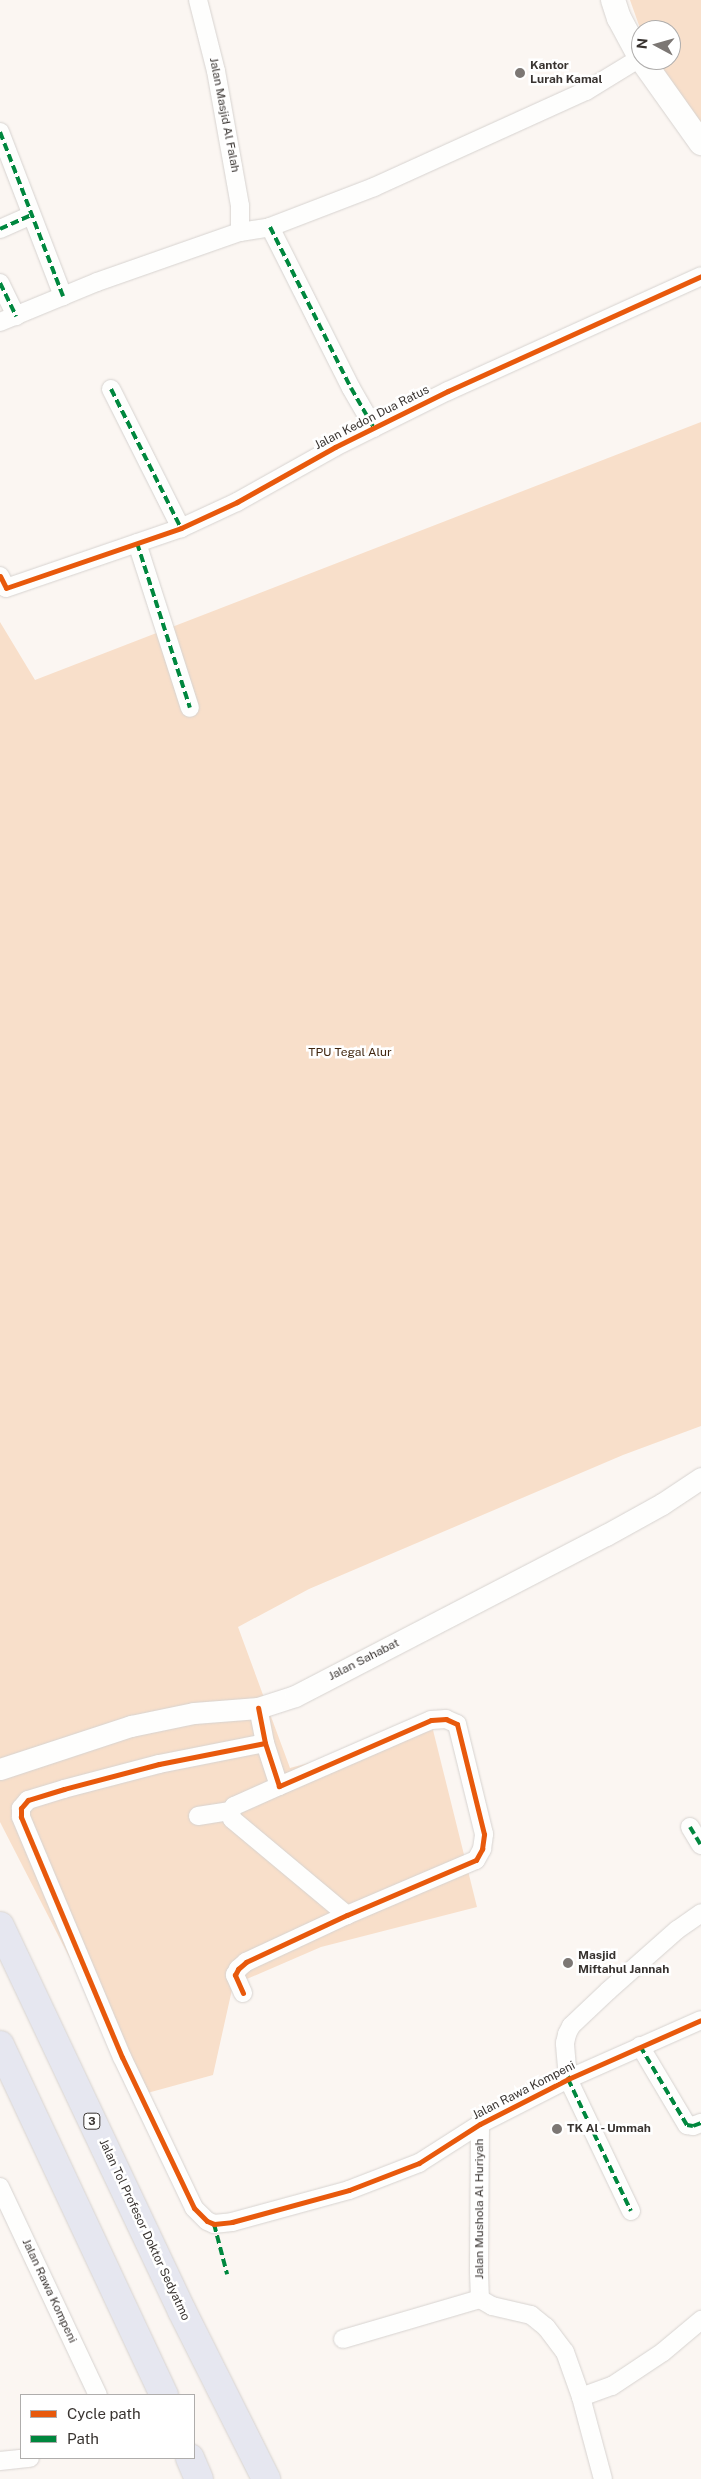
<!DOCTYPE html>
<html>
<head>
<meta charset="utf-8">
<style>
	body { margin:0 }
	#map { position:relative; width:701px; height:2479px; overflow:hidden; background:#fbf6f2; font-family:"Public Sans",sans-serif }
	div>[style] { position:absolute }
	.green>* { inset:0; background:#f8dfca }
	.roads { filter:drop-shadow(0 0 1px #d7d3d0) drop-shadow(0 0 1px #d7d3d0) }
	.minor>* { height:18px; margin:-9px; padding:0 9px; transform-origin:9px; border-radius:9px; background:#fefefd }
	.tertiary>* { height:21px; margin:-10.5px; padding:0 10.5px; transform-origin:10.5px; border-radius:10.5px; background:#fefefd }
	.secondary>* { height:24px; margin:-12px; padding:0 12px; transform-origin:12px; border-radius:12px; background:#fefefd }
	.motorway>* { height:28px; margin:-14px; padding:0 14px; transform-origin:14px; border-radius:14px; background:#e6e7f0 }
	.quiet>* { height:4px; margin-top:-2px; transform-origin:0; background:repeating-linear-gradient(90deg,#00873e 0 8px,transparent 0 12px) }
	.cycleway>* { height:5px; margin:-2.5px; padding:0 2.5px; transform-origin:2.5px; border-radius:2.5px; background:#e8590c }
	.dots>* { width:14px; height:14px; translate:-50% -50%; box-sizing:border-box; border:2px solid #fff; border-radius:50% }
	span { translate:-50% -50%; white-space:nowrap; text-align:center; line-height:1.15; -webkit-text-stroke:5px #fff; paint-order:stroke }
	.shield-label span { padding:1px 4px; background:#fff; border:1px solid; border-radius:4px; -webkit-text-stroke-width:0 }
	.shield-label { font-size:11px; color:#383330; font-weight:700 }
	.poi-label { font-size:12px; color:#383330; font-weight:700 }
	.left { translate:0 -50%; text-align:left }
	.street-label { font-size:12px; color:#383330 }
	.park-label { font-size:12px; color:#412710 }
	.legend { position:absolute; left:20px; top:2394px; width:175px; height:65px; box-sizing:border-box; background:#fff; border:1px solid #afadac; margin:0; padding:6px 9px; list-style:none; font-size:15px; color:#383330 }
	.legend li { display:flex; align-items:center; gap:10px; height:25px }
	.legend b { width:25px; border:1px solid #afadac }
	.north { position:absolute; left:631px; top:20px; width:50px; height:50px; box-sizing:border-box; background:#fff; border:1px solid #afadac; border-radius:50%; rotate:276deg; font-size:14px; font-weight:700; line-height:20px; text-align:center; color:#383330 }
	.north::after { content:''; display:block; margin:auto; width:18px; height:22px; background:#7c7774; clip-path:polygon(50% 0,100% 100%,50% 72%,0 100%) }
</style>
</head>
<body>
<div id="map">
	<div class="green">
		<div style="clip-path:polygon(630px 0,701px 0,701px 127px,655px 60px,671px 60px,671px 30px,641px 31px)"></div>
		<div style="clip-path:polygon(701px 422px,701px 1426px,623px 1455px,309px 1589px,238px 1627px,290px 1768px,433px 1730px,477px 1907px,321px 1947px,233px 1985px,213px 2075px,140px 2095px,0 1822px,0 622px,35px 680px)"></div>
	</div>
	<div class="roads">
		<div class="minor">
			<div style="left:198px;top:0;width:73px;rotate:75.8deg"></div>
			<div style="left:216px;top:71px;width:137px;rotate:79.9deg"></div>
			<div style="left:240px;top:206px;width:26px;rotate:90deg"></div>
			<div style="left:0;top:132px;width:176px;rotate:69deg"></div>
			<div style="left:270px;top:227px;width:180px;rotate:63.3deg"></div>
			<div style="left:351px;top:388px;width:46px;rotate:60.1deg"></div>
			<div style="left:0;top:229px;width:34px;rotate:-24deg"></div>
			<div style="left:0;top:283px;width:37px;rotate:64deg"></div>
			<div style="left:0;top:322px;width:105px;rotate:-22.4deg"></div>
			<div style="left:97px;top:282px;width:151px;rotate:-19.3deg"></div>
			<div style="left:240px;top:232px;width:30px;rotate:-9deg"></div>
			<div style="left:270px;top:227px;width:111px;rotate:-21deg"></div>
			<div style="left:374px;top:187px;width:233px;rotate:-24.4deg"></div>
			<div style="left:586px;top:91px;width:63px;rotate:-31.4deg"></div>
			<div style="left:111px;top:389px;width:156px;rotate:63.3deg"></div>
			<div style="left:137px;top:543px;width:173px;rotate:72.2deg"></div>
			<div style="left:0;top:576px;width:13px;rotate:63deg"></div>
			<div style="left:6px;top:588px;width:185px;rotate:-18.9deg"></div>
			<div style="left:181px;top:528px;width:62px;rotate:-24.9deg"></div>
			<div style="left:237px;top:502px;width:112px;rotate:-29.3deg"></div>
			<div style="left:335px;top:447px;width:126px;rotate:-26.4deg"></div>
			<div style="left:448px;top:391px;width:278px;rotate:-24.4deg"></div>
			<div style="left:265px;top:1743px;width:108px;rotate:168.8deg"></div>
			<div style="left:159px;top:1764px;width:98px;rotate:165.3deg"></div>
			<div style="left:64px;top:1789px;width:38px;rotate:163deg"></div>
			<div style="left:28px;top:1800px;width:11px;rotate:131deg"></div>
			<div style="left:21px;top:1808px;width:9px;rotate:90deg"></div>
			<div style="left:21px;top:1817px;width:260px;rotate:67.2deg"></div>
			<div style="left:122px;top:2057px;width:167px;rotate:64.5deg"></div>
			<div style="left:194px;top:2208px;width:18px;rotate:45deg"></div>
			<div style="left:207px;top:2221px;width:8px;rotate:23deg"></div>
			<div style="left:214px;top:2224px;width:18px;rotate:-6deg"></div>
			<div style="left:232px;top:2222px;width:121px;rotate:-15.3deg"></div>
			<div style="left:349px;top:2190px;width:75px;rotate:-21.1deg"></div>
			<div style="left:419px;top:2163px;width:72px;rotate:-32.6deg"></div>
			<div style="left:480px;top:2124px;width:99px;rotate:-27.1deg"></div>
			<div style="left:568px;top:2079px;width:145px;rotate:-23.9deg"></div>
			<div style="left:279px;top:1786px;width:49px;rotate:156deg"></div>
			<div style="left:234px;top:1806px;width:6px;rotate:121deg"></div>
			<div style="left:231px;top:1811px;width:8px;rotate:83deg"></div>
			<div style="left:232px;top:1819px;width:150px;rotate:39.9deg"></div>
			<div style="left:198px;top:1816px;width:33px;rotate:-9deg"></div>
			<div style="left:690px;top:1827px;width:21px;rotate:59deg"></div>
			<div style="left:243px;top:1993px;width:20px;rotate:-114deg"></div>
			<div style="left:235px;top:1975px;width:7px;rotate:-63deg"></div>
			<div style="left:238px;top:1969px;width:11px;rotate:-41deg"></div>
			<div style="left:246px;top:1962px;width:111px;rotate:-25deg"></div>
			<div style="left:347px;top:1915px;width:140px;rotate:-23.1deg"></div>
			<div style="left:476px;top:1860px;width:13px;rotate:-61deg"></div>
			<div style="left:482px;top:1849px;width:15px;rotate:-82deg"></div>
			<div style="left:484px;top:1834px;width:113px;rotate:-103.8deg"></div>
			<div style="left:457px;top:1724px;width:12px;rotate:-156deg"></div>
			<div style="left:446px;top:1719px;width:15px;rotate:176deg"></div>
			<div style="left:431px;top:1720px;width:166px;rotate:156.5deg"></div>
			<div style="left:279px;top:1786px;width:45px;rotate:-108deg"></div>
			<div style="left:265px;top:1743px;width:36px;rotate:-101deg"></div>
			<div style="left:640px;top:2046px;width:92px;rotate:59.3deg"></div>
			<div style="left:687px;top:2125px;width:6px;rotate:9deg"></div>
			<div style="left:693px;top:2126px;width:9px;rotate:-21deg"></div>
			<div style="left:480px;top:2124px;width:148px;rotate:90.4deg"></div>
			<div style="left:479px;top:2272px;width:27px;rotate:88deg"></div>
			<div style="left:480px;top:2299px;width:14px;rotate:30deg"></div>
			<div style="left:492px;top:2306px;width:40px;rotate:13deg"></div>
			<div style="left:531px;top:2315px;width:19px;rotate:39deg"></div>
			<div style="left:546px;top:2327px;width:31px;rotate:53deg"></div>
			<div style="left:565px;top:2352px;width:48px;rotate:70.4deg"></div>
			<div style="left:581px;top:2397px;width:85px;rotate:75deg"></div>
			<div style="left:0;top:2187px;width:230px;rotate:64.8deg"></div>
			<div style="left:631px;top:2211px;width:146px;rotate:-115.5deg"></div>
			<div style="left:568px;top:2079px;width:36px;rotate:-95deg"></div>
			<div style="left:565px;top:2043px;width:9px;rotate:-77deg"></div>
			<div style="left:567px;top:2034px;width:9px;rotate:-63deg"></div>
			<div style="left:571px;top:2026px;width:51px;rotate:-43.4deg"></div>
			<div style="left:608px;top:1991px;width:92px;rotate:-41.5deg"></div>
			<div style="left:677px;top:1930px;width:29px;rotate:-35deg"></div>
			<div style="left:343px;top:2339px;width:143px;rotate:-16.3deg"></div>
			<div style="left:581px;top:2397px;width:33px;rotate:-20deg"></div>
			<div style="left:612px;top:2386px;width:61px;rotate:-33.7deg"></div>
			<div style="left:663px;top:2352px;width:50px;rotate:-40.1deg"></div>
			<div style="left:0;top:2461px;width:30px;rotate:-6deg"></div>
		</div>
		<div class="tertiary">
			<div style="left:0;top:1769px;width:138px;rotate:-18.2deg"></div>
			<div style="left:131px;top:1726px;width:64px;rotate:-11.7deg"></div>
			<div style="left:194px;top:1713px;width:64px;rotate:-4.5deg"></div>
			<div style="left:258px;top:1708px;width:39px;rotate:-18deg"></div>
			<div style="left:295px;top:1696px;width:350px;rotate:-27.4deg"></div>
			<div style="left:606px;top:1535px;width:64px;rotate:-29deg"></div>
			<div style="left:662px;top:1504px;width:47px;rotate:-33.7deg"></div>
		</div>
		<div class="secondary">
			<div style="left:613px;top:0;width:19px;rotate:72deg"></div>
			<div style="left:619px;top:18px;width:47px;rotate:61.8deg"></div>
			<div style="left:642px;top:60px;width:102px;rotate:54.6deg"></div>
		</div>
		<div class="motorway">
			<div style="left:0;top:1926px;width:426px;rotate:64.7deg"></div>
			<div style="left:182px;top:2311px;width:188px;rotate:63.4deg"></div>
			<div style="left:0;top:2045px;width:387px;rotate:64.9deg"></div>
			<div style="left:190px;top:2458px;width:23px;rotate:67deg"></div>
		</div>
	</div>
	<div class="quiet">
		<div style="left:0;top:132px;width:176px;rotate:69deg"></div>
		<div style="left:270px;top:227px;width:180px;rotate:63.3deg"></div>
		<div style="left:351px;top:388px;width:46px;rotate:60.1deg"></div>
		<div style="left:0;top:229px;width:34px;rotate:-24deg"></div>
		<div style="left:0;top:283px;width:37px;rotate:64deg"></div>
		<div style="left:111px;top:389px;width:156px;rotate:63.3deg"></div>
		<div style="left:137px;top:543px;width:173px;rotate:72.2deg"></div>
		<div style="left:690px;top:1827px;width:21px;rotate:59deg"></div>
		<div style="left:640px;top:2046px;width:92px;rotate:59.3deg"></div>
		<div style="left:687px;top:2125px;width:6px;rotate:9deg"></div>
		<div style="left:693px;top:2126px;width:9px;rotate:-21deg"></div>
		<div style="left:571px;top:2077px;width:4px;rotate:146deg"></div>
		<div style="left:568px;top:2079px;width:146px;rotate:64.5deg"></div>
		<div style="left:214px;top:2224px;width:52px;rotate:75.4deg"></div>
	</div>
	<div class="cycleway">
		<div style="left:0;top:576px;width:13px;rotate:63deg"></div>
		<div style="left:6px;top:588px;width:185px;rotate:-18.9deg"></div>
		<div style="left:181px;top:528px;width:62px;rotate:-24.9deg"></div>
		<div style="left:237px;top:502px;width:112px;rotate:-29.3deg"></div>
		<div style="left:335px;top:447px;width:126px;rotate:-26.4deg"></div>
		<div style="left:448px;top:391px;width:278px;rotate:-24.4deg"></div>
		<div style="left:265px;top:1743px;width:108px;rotate:168.8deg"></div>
		<div style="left:159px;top:1764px;width:98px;rotate:165.3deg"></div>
		<div style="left:64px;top:1789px;width:38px;rotate:163deg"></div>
		<div style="left:28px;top:1800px;width:11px;rotate:131deg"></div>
		<div style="left:21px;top:1808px;width:9px;rotate:90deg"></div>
		<div style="left:21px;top:1817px;width:260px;rotate:67.2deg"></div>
		<div style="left:122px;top:2057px;width:167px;rotate:64.5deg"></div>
		<div style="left:194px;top:2208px;width:18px;rotate:45deg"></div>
		<div style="left:207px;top:2221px;width:8px;rotate:23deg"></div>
		<div style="left:214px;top:2224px;width:18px;rotate:-6deg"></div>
		<div style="left:232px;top:2222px;width:121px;rotate:-15.3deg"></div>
		<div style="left:349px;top:2190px;width:75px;rotate:-21.1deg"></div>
		<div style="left:419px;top:2163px;width:72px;rotate:-32.6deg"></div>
		<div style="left:480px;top:2124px;width:99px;rotate:-27.1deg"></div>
		<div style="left:568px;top:2079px;width:145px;rotate:-23.9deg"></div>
		<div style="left:243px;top:1993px;width:20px;rotate:-114deg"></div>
		<div style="left:235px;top:1975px;width:7px;rotate:-63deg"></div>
		<div style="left:238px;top:1969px;width:11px;rotate:-41deg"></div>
		<div style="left:246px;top:1962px;width:111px;rotate:-25deg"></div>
		<div style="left:347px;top:1915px;width:140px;rotate:-23.1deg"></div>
		<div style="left:476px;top:1860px;width:13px;rotate:-61deg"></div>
		<div style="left:482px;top:1849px;width:15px;rotate:-82deg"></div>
		<div style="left:484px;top:1834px;width:113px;rotate:-103.8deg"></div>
		<div style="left:457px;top:1724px;width:12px;rotate:-156deg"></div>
		<div style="left:446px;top:1719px;width:15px;rotate:176deg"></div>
		<div style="left:431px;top:1720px;width:166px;rotate:156.5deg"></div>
		<div style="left:279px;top:1786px;width:45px;rotate:-108deg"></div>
		<div style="left:265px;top:1743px;width:36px;rotate:-101deg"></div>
	</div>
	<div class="dots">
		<div style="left:520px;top:73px;background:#7c7774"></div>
		<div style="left:568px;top:1963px;background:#7c7774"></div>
		<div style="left:557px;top:2129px;background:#7c7774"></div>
	</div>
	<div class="shield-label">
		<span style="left:92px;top:2121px">3</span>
	</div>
	<div class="poi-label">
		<span class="left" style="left:530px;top:73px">Kantor<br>Lurah Kamal</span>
		<span class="left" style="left:578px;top:1963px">Masjid<br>Miftahul Jannah</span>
		<span class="left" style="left:567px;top:2129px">TK Al - Ummah</span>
	</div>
	<div class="street-label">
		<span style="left:224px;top:115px;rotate:79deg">Jalan Masjid Al Falah</span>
		<span style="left:372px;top:418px;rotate:-27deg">Jalan Kedon Dua Ratus</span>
		<span style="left:364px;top:1660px;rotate:-27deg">Jalan Sahabat</span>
		<span style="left:524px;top:2091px;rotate:-27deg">Jalan Rawa Kompeni</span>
		<span style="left:480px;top:2209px;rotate:-90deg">Jalan Mushola Al Huriyah</span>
		<span style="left:144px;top:2230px;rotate:65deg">Jalan Tol Profesor Doktor Sedyatmo</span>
		<span style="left:49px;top:2291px;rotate:65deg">Jalan Rawa Kompeni</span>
	</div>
	<div class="park-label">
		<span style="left:350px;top:1053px">TPU Tegal Alur</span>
	</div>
	<ul class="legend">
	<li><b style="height:6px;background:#e8590c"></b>Cycle path</li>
	<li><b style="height:6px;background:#00873e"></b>Path</li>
	</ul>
	<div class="north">N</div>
</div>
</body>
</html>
